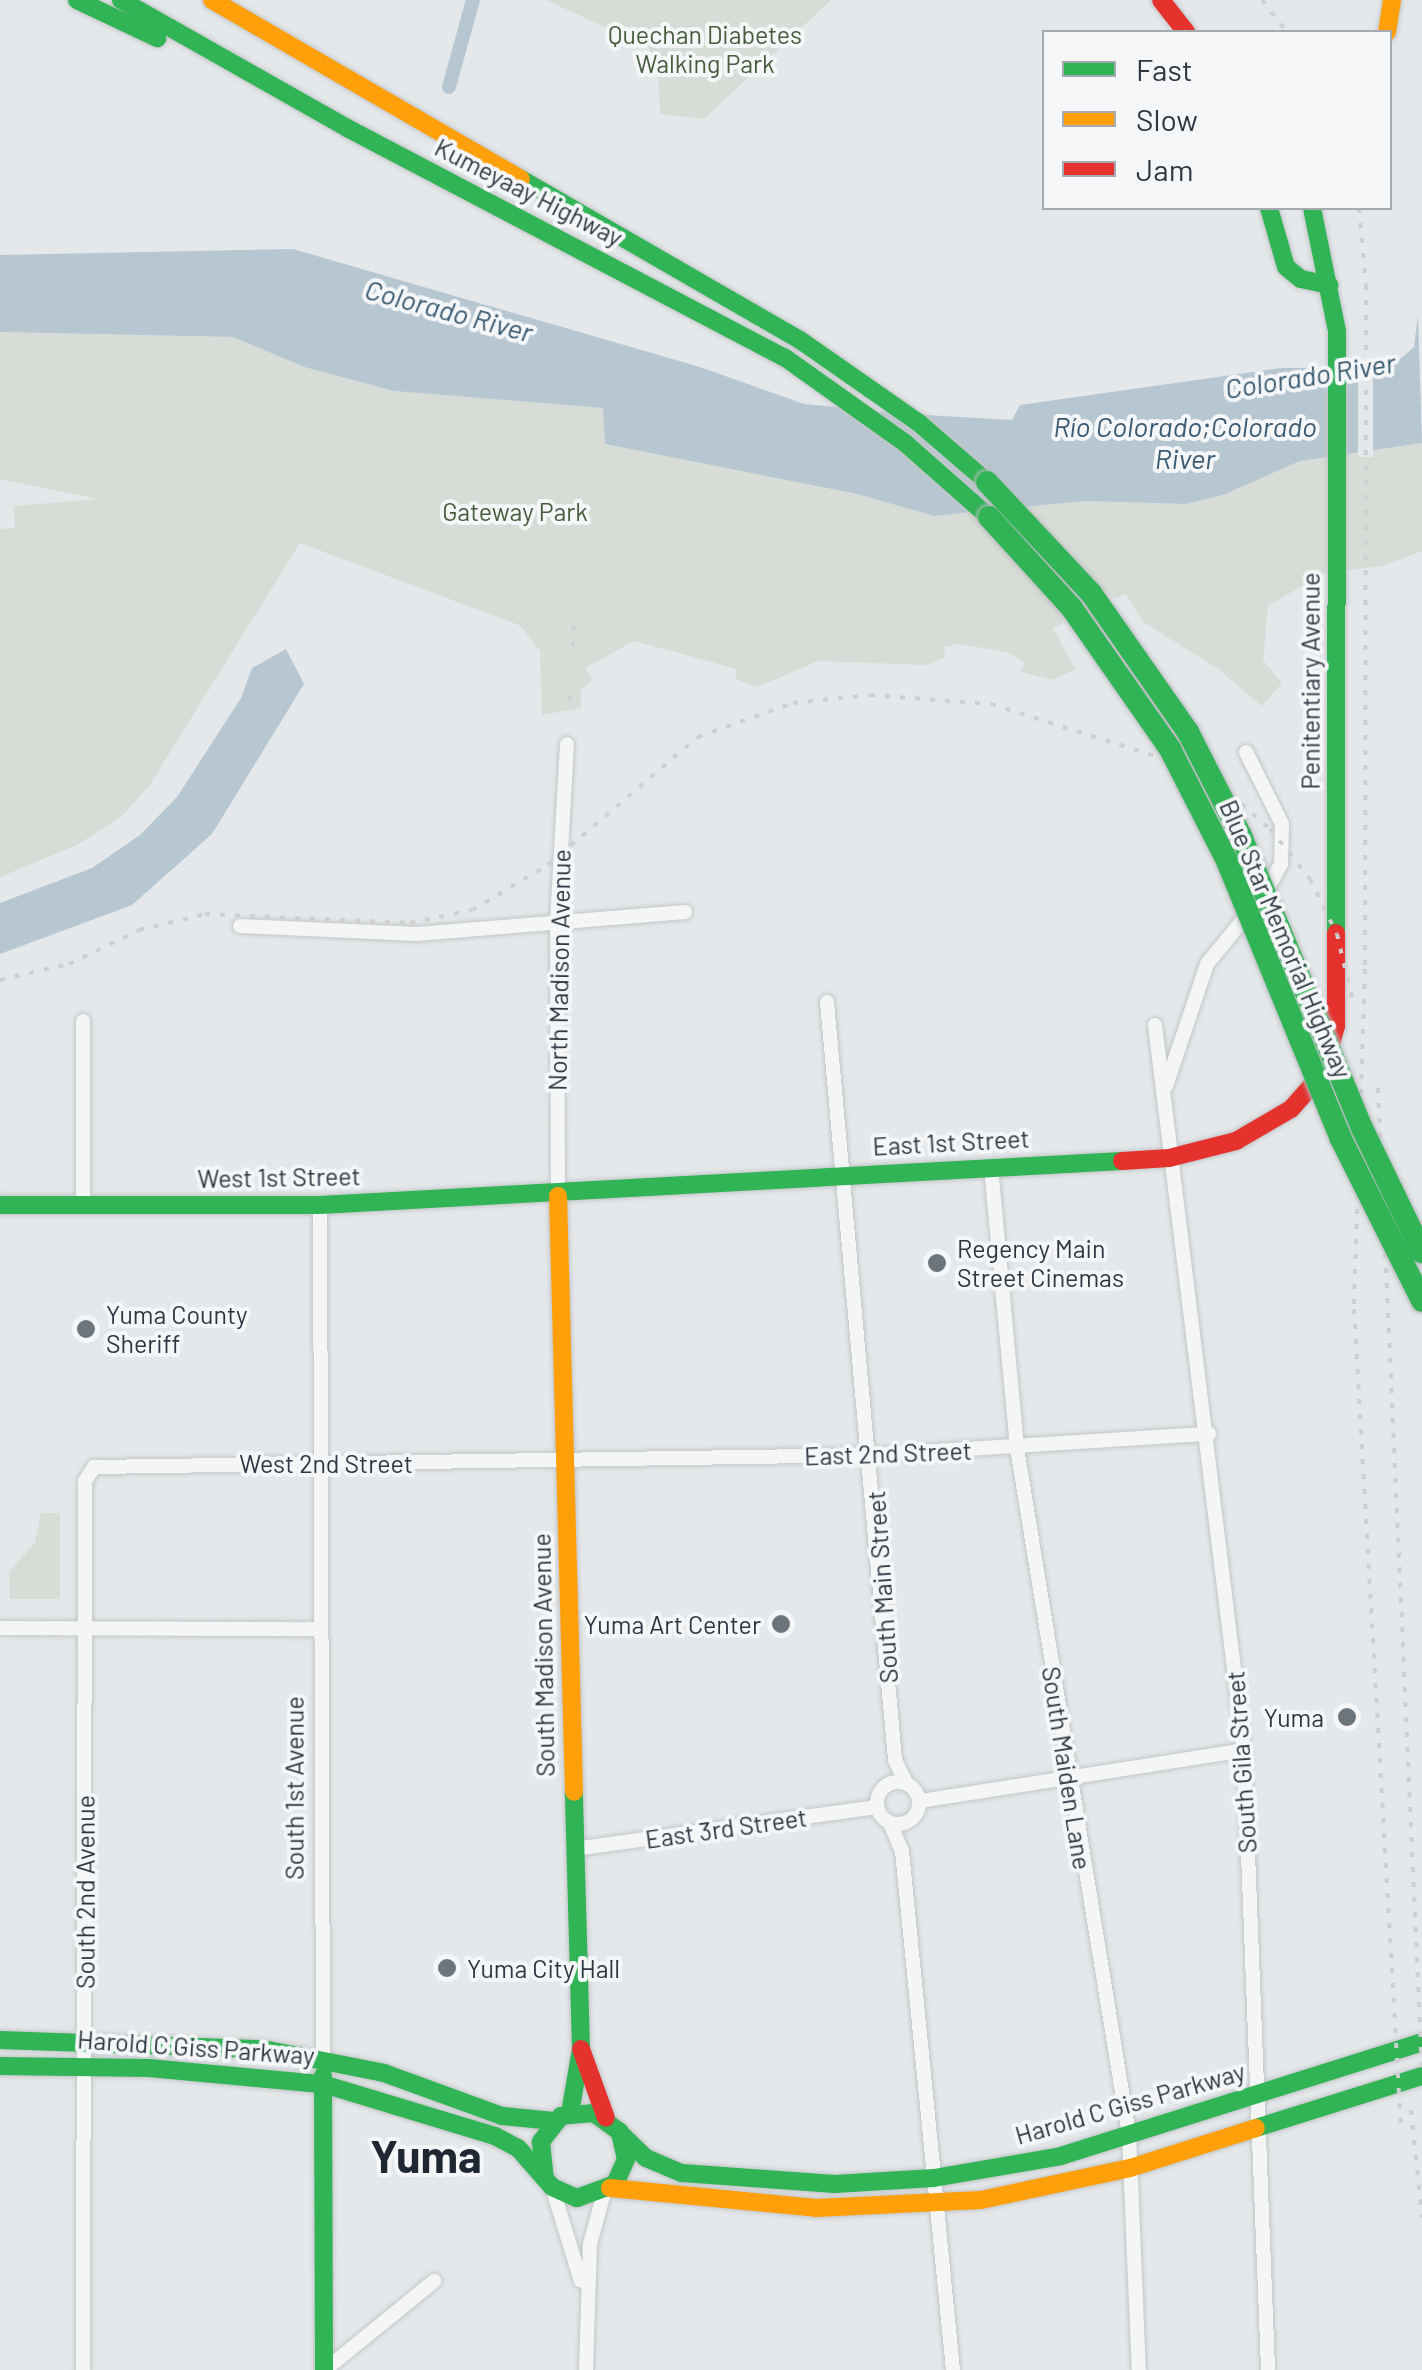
<!DOCTYPE html>
<html>
<head>
<meta charset="utf-8">
<style>
	body { margin:0 }
	#map { position:relative; width:1422px; height:2370px; overflow:hidden; background:#e5e8ea; font-family:Barlow,sans-serif }
	div>[style] { position:absolute }
	.green>* { inset:0; background:#d7ddd6 }
	.water>* { inset:0; background:#b7c7d2 }
	.pier>* { inset:0; background:#e5e8ea; transform-origin:0 0 }
	.canal>* { height:14px; margin:-7px; padding:0 7px; transform-origin:7px; border-radius:7px; background:#b7c7d2 }
	.roads { filter:drop-shadow(0 0 2px #c3c6c8) drop-shadow(0 0 2px #c3c6c8) }
	.street>* { height:14px; margin:-7px; padding:0 7px; transform-origin:7px; border-radius:7px; background:#f4f6f6 }
	.street>.ring { margin:-7px; padding:0; box-sizing:content-box; background:none; border:14px solid #f4f6f6; border-radius:50% }
	.fast>* { height:18px; margin:-9px; padding:0 9px; transform-origin:9px; border-radius:9px; background:#30b455 }
	.slow>* { height:18px; margin:-9px; padding:0 9px; transform-origin:9px; border-radius:9px; background:#ff9f0a }
	.jam>* { height:18px; margin:-9px; padding:0 9px; transform-origin:9px; border-radius:9px; background:#e5322d }
	.rail>* { height:4px; margin-top:-2px; transform-origin:0; background:repeating-linear-gradient(90deg,#cdcfd1 0 5px,transparent 0 15px) }
	.bridges { filter:drop-shadow(0 0 2px #b8bbbe) drop-shadow(0 0 2px #b8bbbe) }
	.fast-bridge>* { height:22px; margin:-11px; padding:0 11px; transform-origin:11px; border-radius:11px; background:#30b455 }
	.dots>* { width:28px; height:28px; translate:-50% -50%; box-sizing:border-box; border:5px solid #f4f6f8; border-radius:50% }
	span { translate:-50% -50%; white-space:nowrap; text-align:center; line-height:1.15; -webkit-text-stroke:8px #f4f6f8; paint-order:stroke }
	.park-label { font-size:25px; color:#465c3c }
	.street-label { font-size:25px; color:#2d3741 }
	.poi-label { font-size:25px; color:#2d3741 }
	.left { translate:0 -50%; text-align:left }
	.right { translate:-100% -50%; text-align:right }
	.water-label { font-size:28px; color:#3b5b72; font-style:italic }
	.town-label { font-size:45px; color:#1f2832; font-weight:700 }
	.legend { position:absolute; left:1042px; top:30px; width:350px; height:180px; box-sizing:border-box; background:#f4f6f8; border:2px solid #a4aaaf; margin:0; padding:12px 18px; list-style:none; font-size:30px; color:#2d3741 }
	.legend li { display:flex; align-items:center; gap:20px; height:50px }
	.legend b { width:50px; border:2px solid #a4aaaf }
</style>
</head>
<body>
<div id="map">
	<div class="green">
		<div style="clip-path:polygon(546px 0,831px 0,704px 119px,660px 114px,658px 66px,648px 47px)"></div>
		<div style="clip-path:polygon(0 332px,233px 337px,304px 367px,394px 391px,603px 408px,605px 444px,857px 494px,934px 516px,1085px 501px,1185px 504px,1223px 495px,1300px 461px,1422px 443px,1422px 551px,1383px 566px,1324px 573px,1268px 606px,1263px 660px,1282px 683px,1262px 706px,1218px 669px,1142px 621px,1126px 594px,1116px 598px,1090px 582px,1058px 602px,1063px 623px,1053px 628px,1075px 669px,1053px 680px,1021px 672px,1025px 663px,1007px 652px,958px 644px,944px 647px,945px 657px,927px 665px,818px 661px,758px 687px,735px 679px,737px 669px,634px 641px,585px 668px,592px 680px,581px 690px,581px 708px,542px 715px,540px 651px,521px 626px,300px 543px,149px 786px,121px 817px,77px 845px,0 877px,0 529px,15px 528px,14px 506px,97px 499px,0 479px)"></div>
		<div style="clip-path:polygon(41px 1513px,60px 1513px,60px 1599px,10px 1599px,9px 1571px,35px 1543px)"></div>
	</div>
	<div class="water">
		<div style="clip-path:polygon(293px 249px,700px 367px,804px 404px,909px 414px,1012px 420px,1020px 405px,1280px 368px,1390px 368px,1414px 347px,1418px 314px,1422px 443px,1300px 461px,1223px 495px,1185px 504px,1085px 501px,934px 516px,857px 494px,605px 444px,603px 408px,394px 391px,304px 367px,233px 337px,0 332px,0 255px)"></div>
		<div style="clip-path:polygon(286px 649px,304px 684px,212px 834px,132px 905px,0 954px,0 903px,92px 868px,140px 835px,177px 797px,241px 698px,252px 668px)"></div>
	</div>
	<div class="pier">
		<div style="left:1358px;top:363px;width:15px;height:94px"></div>
	</div>
	<div class="canal">
		<div style="left:449px;top:87px;width:90px;rotate:-74.6deg"></div>
	</div>
	<div class="roads">
		<div class="street">
			<div style="left:1246px;top:752px;width:80px;rotate:63.4deg"></div>
			<div style="left:1282px;top:824px;width:40px;rotate:91.4deg"></div>
			<div style="left:1281px;top:864px;width:33px;rotate:119deg"></div>
			<div style="left:240px;top:926px;width:177px;rotate:2.6deg"></div>
			<div style="left:417px;top:934px;width:269px;rotate:-4.7deg"></div>
			<div style="left:827px;top:1002px;width:761px;rotate:84.87deg"></div>
			<div style="left:895px;top:1760px;width:25px;rotate:64deg"></div>
			<div style="left:1155px;top:1025px;width:730px;rotate:83deg"></div>
			<div style="left:1244px;top:1750px;width:620px;rotate:87.78deg"></div>
			<div style="left:1166px;top:1086px;width:129px;rotate:-71.4deg"></div>
			<div style="left:1207px;top:964px;width:70px;rotate:-50.8deg"></div>
			<div style="left:991px;top:1167px;width:282px;rotate:84.7deg"></div>
			<div style="left:1017px;top:1448px;width:696px;rotate:80.74deg"></div>
			<div style="left:1129px;top:2135px;width:235px;rotate:87.6deg"></div>
			<div style="left:558px;top:1196px;width:274px;rotate:-90.2deg"></div>
			<div style="left:557px;top:922px;width:178px;rotate:-86.8deg"></div>
			<div style="left:83px;top:1205px;width:184px;rotate:-90deg"></div>
			<div style="left:320px;top:1205px;width:856px;rotate:89.8deg"></div>
			<div style="left:0;top:1628px;width:321px;rotate:0.2deg"></div>
			<div class="ring" style="left:877px;top:1782px;width:28px;height:28px"></div>
			<div style="left:920px;top:1801px;width:328px;rotate:-8.9deg"></div>
			<div style="left:890px;top:1823px;width:30px;rotate:67deg"></div>
			<div style="left:902px;top:1851px;width:521px;rotate:84.39deg"></div>
			<div style="left:574px;top:1849px;width:306px;rotate:-7.9deg"></div>
			<div style="left:552px;top:2187px;width:98px;rotate:72.9deg"></div>
			<div style="left:83px;top:2370px;width:889px;rotate:-89.87deg"></div>
			<div style="left:85px;top:1481px;width:17px;rotate:-57deg"></div>
			<div style="left:94px;top:1467px;width:777px;rotate:-0.88deg"></div>
			<div style="left:871px;top:1455px;width:339px;rotate:-3.6deg"></div>
			<div style="left:325px;top:2370px;width:141px;rotate:-39.2deg"></div>
			<div style="left:586px;top:2370px;width:126px;rotate:-88.2deg"></div>
			<div style="left:590px;top:2244px;width:53px;rotate:-74.6deg"></div>
		</div>
		<div class="fast">
			<div style="left:77px;top:0;width:89px;rotate:25.4deg"></div>
			<div style="left:121px;top:0;width:260px;rotate:29.5deg"></div>
			<div style="left:347px;top:128px;width:493px;rotate:27.7deg"></div>
			<div style="left:784px;top:357px;width:148px;rotate:35.4deg"></div>
			<div style="left:905px;top:443px;width:112px;rotate:41.4deg"></div>
			<div style="left:521px;top:179px;width:322px;rotate:30deg"></div>
			<div style="left:800px;top:340px;width:145px;rotate:34.9deg"></div>
			<div style="left:919px;top:423px;width:90px;rotate:40.9deg"></div>
			<div style="left:1269px;top:208px;width:61px;rotate:73.9deg"></div>
			<div style="left:1286px;top:267px;width:19px;rotate:39deg"></div>
			<div style="left:1301px;top:279px;width:29px;rotate:12deg"></div>
			<div style="left:1312px;top:208px;width:126px;rotate:78.5deg"></div>
			<div style="left:1337px;top:331px;width:602px;rotate:90.1deg"></div>
			<div style="left:0;top:1205px;width:320px"></div>
			<div style="left:320px;top:1205px;width:803px;rotate:-3.14deg"></div>
			<div style="left:0;top:2040px;width:263px;rotate:2deg"></div>
			<div style="left:263px;top:2049px;width:123px;rotate:11.2deg"></div>
			<div style="left:384px;top:2073px;width:126px;rotate:20deg"></div>
			<div style="left:502px;top:2116px;width:52px;rotate:5.5deg"></div>
			<div style="left:0;top:2066px;width:149px;rotate:0.8deg"></div>
			<div style="left:149px;top:2068px;width:175px;rotate:5.3deg"></div>
			<div style="left:323px;top:2084px;width:180px;rotate:16.8deg"></div>
			<div style="left:495px;top:2136px;width:26px;rotate:28deg"></div>
			<div style="left:518px;top:2148px;width:52px;rotate:48.9deg"></div>
			<div style="left:552px;top:2187px;width:27px;rotate:24deg"></div>
			<div style="left:577px;top:2198px;width:40px;rotate:-20.2deg"></div>
			<div style="left:615px;top:2184px;width:27px;rotate:-66deg"></div>
			<div style="left:626px;top:2159px;width:28px;rotate:-103deg"></div>
			<div style="left:620px;top:2132px;width:32px;rotate:-144deg"></div>
			<div style="left:594px;top:2113px;width:33px;rotate:175deg"></div>
			<div style="left:561px;top:2116px;width:33px;rotate:128deg"></div>
			<div style="left:541px;top:2142px;width:36px;rotate:84deg"></div>
			<div style="left:323px;top:2076px;width:294px;rotate:89.8deg"></div>
			<div style="left:570px;top:2113px;width:65px;rotate:-80.2deg"></div>
			<div style="left:581px;top:2049px;width:257px;rotate:-91.6deg"></div>
			<div style="left:1256px;top:2128px;width:174px;rotate:-17.4deg"></div>
			<div style="left:620px;top:2133px;width:36px;rotate:44deg"></div>
			<div style="left:646px;top:2158px;width:39px;rotate:23deg"></div>
			<div style="left:682px;top:2173px;width:153px;rotate:4.1deg"></div>
			<div style="left:835px;top:2184px;width:99px;rotate:-3.5deg"></div>
			<div style="left:934px;top:2178px;width:129px;rotate:-9.8deg"></div>
			<div style="left:1061px;top:2156px;width:379px;rotate:-17.5deg"></div>
		</div>
		<div class="slow">
			<div style="left:212px;top:0;width:357px;rotate:30.1deg"></div>
			<div style="left:1387px;top:32px;width:32px;rotate:-81deg"></div>
			<div style="left:558px;top:1196px;width:596px;rotate:88.46deg"></div>
			<div style="left:610px;top:2188px;width:207px;rotate:5.5deg"></div>
			<div style="left:816px;top:2208px;width:165px;rotate:-2.8deg"></div>
			<div style="left:981px;top:2200px;width:152px;rotate:-12.1deg"></div>
			<div style="left:1130px;top:2168px;width:132px;rotate:-17.6deg"></div>
		</div>
		<div class="jam">
			<div style="left:1161px;top:0;width:41px;rotate:52deg"></div>
			<div style="left:1122px;top:1161px;width:47px;rotate:-3.7deg"></div>
			<div style="left:1169px;top:1158px;width:69px;rotate:-14.2deg"></div>
			<div style="left:1236px;top:1141px;width:64px;rotate:-30.2deg"></div>
			<div style="left:1291px;top:1109px;width:47px;rotate:-48.5deg"></div>
			<div style="left:1322px;top:1074px;width:50px;rotate:-73.7deg"></div>
			<div style="left:1336px;top:1026px;width:93px;rotate:-90deg"></div>
			<div style="left:581px;top:2049px;width:73px;rotate:70.1deg"></div>
		</div>
	</div>
	<div class="rail">
		<div style="left:1262px;top:0;width:41px;rotate:52deg"></div>
		<div style="left:1359px;top:208px;width:77px;rotate:84.8deg"></div>
		<div style="left:1366px;top:285px;width:684px;rotate:90.08deg"></div>
		<div style="left:1365px;top:969px;width:340px;rotate:91.9deg"></div>
		<div style="left:1354px;top:1309px;width:822px;rotate:86.72deg"></div>
		<div style="left:573px;top:646px;width:28px;rotate:-88deg"></div>
		<div style="left:570px;top:701px;width:6px;rotate:-90deg"></div>
		<div style="left:0;top:980px;width:71px;rotate:-13.1deg"></div>
		<div style="left:69px;top:964px;width:78px;rotate:-25.9deg"></div>
		<div style="left:139px;top:930px;width:68px;rotate:-13.6deg"></div>
		<div style="left:205px;top:914px;width:205px;rotate:2.5deg"></div>
		<div style="left:410px;top:923px;width:63px;rotate:-11.8deg"></div>
		<div style="left:472px;top:910px;width:88px;rotate:-30.6deg"></div>
		<div style="left:548px;top:865px;width:197px;rotate:-40.5deg"></div>
		<div style="left:698px;top:737px;width:101px;rotate:-19.7deg"></div>
		<div style="left:793px;top:703px;width:77px;rotate:-5.9deg"></div>
		<div style="left:870px;top:695px;width:121px;rotate:4.3deg"></div>
		<div style="left:991px;top:704px;width:186px;rotate:17.6deg"></div>
		<div style="left:1168px;top:760px;width:71px;rotate:28.7deg"></div>
		<div style="left:1230px;top:794px;width:53px;rotate:41.2deg"></div>
		<div style="left:1270px;top:829px;width:64px;rotate:51.3deg"></div>
		<div style="left:1310px;top:879px;width:61px;rotate:63.9deg"></div>
		<div style="left:1337px;top:934px;width:75px;rotate:76.9deg"></div>
		<div style="left:1378px;top:1088px;width:986px;rotate:87.44deg"></div>
		<div style="left:1411px;top:2110px;width:108px;rotate:84.1deg"></div>
	</div>
	<div class="bridges">
		<div class="fast-bridge">
			<div style="left:987px;top:482px;width:152px;rotate:46.9deg"></div>
			<div style="left:1091px;top:593px;width:169px;rotate:55.1deg"></div>
			<div style="left:1188px;top:732px;width:117px;rotate:63deg"></div>
			<div style="left:1241px;top:836px;width:316px;rotate:67.5deg"></div>
			<div style="left:1362px;top:1128px;width:138px;rotate:64.2deg"></div>
			<div style="left:989px;top:517px;width:122px;rotate:47.7deg"></div>
			<div style="left:1071px;top:607px;width:173px;rotate:55.1deg"></div>
			<div style="left:1170px;top:749px;width:126px;rotate:63deg"></div>
			<div style="left:1227px;top:861px;width:300px;rotate:67.7deg"></div>
			<div style="left:1341px;top:1139px;width:181px;rotate:63.4deg"></div>
		</div>
	</div>
	<div class="dots">
		<div style="left:937px;top:1263px;background:#6d757c"></div>
		<div style="left:86px;top:1329px;background:#6d757c"></div>
		<div style="left:781px;top:1624px;background:#6d757c"></div>
		<div style="left:1347px;top:1717px;background:#6d757c"></div>
		<div style="left:447px;top:1968px;background:#6d757c"></div>
	</div>
	<div class="park-label">
		<span style="left:705px;top:49px">Quechan Diabetes<br>Walking Park</span>
		<span style="left:515px;top:511px">Gateway Park</span>
	</div>
	<div class="street-label">
		<span style="left:529px;top:192px;rotate:27deg">Kumeyaay Highway</span>
		<span style="left:1310px;top:681px;rotate:-90deg">Penitentiary Avenue</span>
		<span style="left:1286px;top:939px;rotate:67deg">Blue Star Memorial Highway</span>
		<span style="left:559px;top:970px;rotate:-89deg">North Madison Avenue</span>
		<span style="left:951px;top:1142px;rotate:-3deg">East 1st Street</span>
		<span style="left:279px;top:1177px;rotate:-1deg">West 1st Street</span>
		<span style="left:888px;top:1453px;rotate:-2deg">East 2nd Street</span>
		<span style="left:326px;top:1463px">West 2nd Street</span>
		<span style="left:882px;top:1587px;rotate:-94deg">South Main Street</span>
		<span style="left:543px;top:1655px;rotate:-91deg">South Madison Avenue</span>
		<span style="left:1241px;top:1762px;rotate:-94deg">South Gila Street</span>
		<span style="left:1067px;top:1768px;rotate:81deg">South Maiden Lane</span>
		<span style="left:294px;top:1788px;rotate:-90deg">South 1st Avenue</span>
		<span style="left:726px;top:1828px;rotate:-8deg">East 3rd Street</span>
		<span style="left:85px;top:1892px;rotate:-90deg">South 2nd Avenue</span>
		<span style="left:196px;top:2047px;rotate:4deg">Harold C Giss Parkway</span>
		<span style="left:1130px;top:2103px;rotate:-16deg">Harold C Giss Parkway</span>
	</div>
	<div class="poi-label">
		<span class="left" style="left:957px;top:1263px">Regency Main<br>Street Cinemas</span>
		<span class="left" style="left:106px;top:1329px">Yuma County<br>Sheriff</span>
		<span class="right" style="left:761px;top:1624px">Yuma Art Center</span>
		<span class="right" style="left:1324px;top:1717px">Yuma</span>
		<span class="left" style="left:467px;top:1968px">Yuma City Hall</span>
	</div>
	<div class="water-label">
		<span style="left:449px;top:310px;rotate:15deg">Colorado River</span>
		<span style="left:1310px;top:375px;rotate:-9deg">Colorado River</span>
		<span style="left:1185px;top:442px">Río Colorado;Colorado<br>River</span>
	</div>
	<div class="town-label">
		<span style="left:426px;top:2156px">Yuma</span>
	</div>
	<ul class="legend">
	<li><b style="height:12px;background:#30b455"></b>Fast</li>
	<li><b style="height:12px;background:#ff9f0a"></b>Slow</li>
	<li><b style="height:12px;background:#e5322d"></b>Jam</li>
	</ul>
</div>
</body>
</html>
